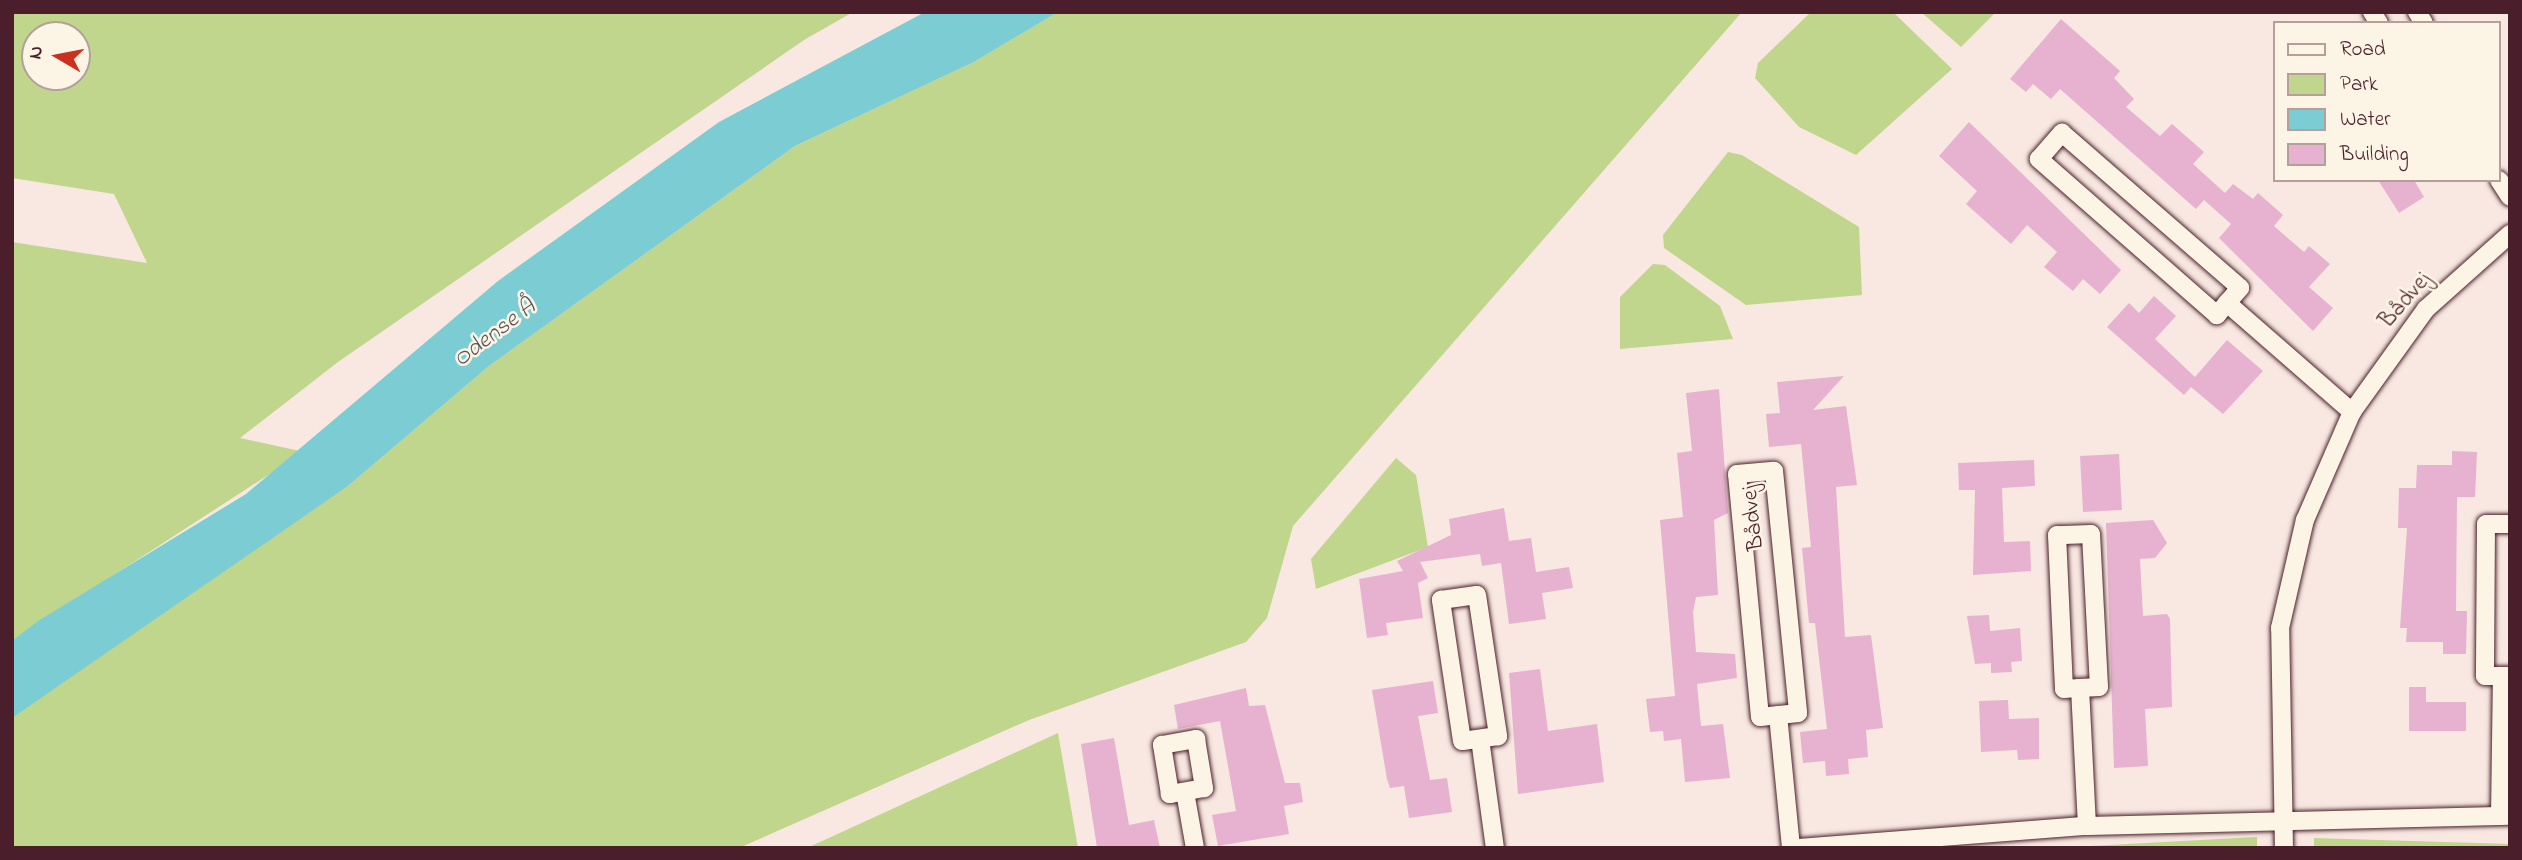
<!DOCTYPE html>
<html>
<head>
<meta charset="utf-8">
<style>
	body { margin:0 }
	#map { position:relative; width:2522px; height:860px; overflow:hidden; background:#f8e8e1; font-family:"Indie Flower",sans-serif }
	div>[style] { position:absolute }
	.green>* { inset:0; background:#c0d68c }
	.water>* { inset:0; background:#7ccdd3 }
	.building>* { inset:0; background:#e6b2cf; transform-origin:0 0 }
	.roads { filter:drop-shadow(0 0 2px #4a1f2b) drop-shadow(0 0 2px #4a1f2b) }
	.minor>* { height:18px; margin:-9px; padding:0 9px; transform-origin:9px; border-radius:9px; background:#fcf5e5 }
	span { translate:-50% -50%; white-space:nowrap; text-align:center; line-height:1.15; -webkit-text-stroke:5px #fcf5e5; paint-order:stroke }
	.street-label { font-size:23px; color:#4a1f2b }
	.water-label { font-size:24px; color:#59535d; font-style:italic }
	.frame { position:absolute; inset:0; border:14px solid #4a1f2b; pointer-events:none }
	.legend { position:absolute; left:2273px; top:21px; width:228px; height:161px; box-sizing:border-box; background:#fcf5e5; border:2px solid #b59f9b; margin:0; padding:9px 12px; list-style:none; font-size:21px; color:#4a1f2b }
	.legend li { display:flex; align-items:center; gap:14px; height:35px }
	.legend b { width:35px; border:2px solid #b59f9b }
	.north { position:absolute; left:21px; top:21px; width:70px; height:70px; box-sizing:border-box; background:#fcf5e5; border:2px solid #b59f9b; border-radius:50%; rotate:280deg; font-size:19px; font-weight:700; line-height:28px; text-align:center; color:#4a1f2b }
	.north::after { content:''; display:block; margin:auto; width:24px; height:32px; background:#c8321e; clip-path:polygon(50% 0,100% 100%,50% 72%,0 100%) }
</style>
</head>
<body>
<div id="map">
	<div class="green">
		<div style="clip-path:polygon(evenodd,12px 12px,853px 12px,804px 40px,338px 362px,240px 438px,300px 451px,282px 466px,12px 641px,12px 242px,147px 263px,114px 194px,12px 178px,12px 12px,35px 35px,77px 35px,77px 77px,35px 77px,35px 35px)"></div>
		<div style="clip-path:polygon(1058px 12px,1742px 12px,1293px 526px,1267px 618px,1246px 642px,1029px 720px,739px 848px,12px 848px,12px 718px,32px 700px,348px 486px,489px 366px,795px 146px,974px 62px)"></div>
		<div style="clip-path:polygon(1811px 12px,1893px 12px,1952px 69px,1856px 155px,1799px 127px,1755px 78px,1758px 63px)"></div>
		<div style="clip-path:polygon(1921px 12px,1996px 12px,1961px 47px)"></div>
		<div style="clip-path:polygon(1728px 152px,1742px 155px,1859px 227px,1862px 295px,1746px 305px,1664px 248px,1663px 235px)"></div>
		<div style="clip-path:polygon(1653px 264px,1665px 265px,1720px 306px,1733px 339px,1620px 349px,1620px 297px)"></div>
		<div style="clip-path:polygon(1396px 458px,1416px 475px,1428px 547px,1316px 589px,1311px 559px)"></div>
		<div style="clip-path:polygon(1058px 733px,1078px 848px,807px 848px)"></div>
		<div style="clip-path:polygon(2257px 837px,2257px 848px,2053px 848px)"></div>
		<div style="clip-path:polygon(2314px 838px,2510px 844px,2510px 848px,2314px 848px)"></div>
	</div>
	<div class="water">
		<div style="clip-path:polygon(925px 12px,1058px 12px,974px 62px,795px 146px,489px 366px,348px 486px,12px 718px,12px 641px,38px 621px,246px 494px,498px 281px,719px 122px)"></div>
	</div>
	<div class="building">
		<div style="clip-path:polygon(2061px 19px,2120px 71px,2114px 78px,2134px 99px,2126px 107px,2160px 136px,2172px 124px,2204px 152px,2193px 164px,2225px 193px,2233px 184px,2253px 199px,2258px 193px,2283px 215px,2274px 226px,2304px 252px,2309px 246px,2330px 264px,2309px 287px,2333px 308px,2313px 331px,2219px 238px,2231px 224px,2204px 200px,2196px 209px,2060px 89px,2051px 99px,2033px 84px,2026px 92px,2010px 79px)"></div>
		<div style="clip-path:polygon(1969px 122px,2121px 270px,2100px 294px,2083px 279px,2073px 291px,2044px 267px,2057px 252px,2027px 225px,2011px 244px,1966px 204px,1977px 191px,1939px 156px)"></div>
		<div style="clip-path:polygon(2378px 180px,2414px 180px,2424px 197px,2399px 213px)"></div>
		<div style="clip-path:polygon(2154px 296px,2176px 316px,2155px 339px,2195px 377px,2227px 340px,2263px 371px,2223px 414px,2191px 387px,2184px 395px,2107px 327px,2129px 303px,2139px 313px)"></div>
		<div style="clip-path:polygon(1844px 376px,1813px 410px,1846px 406px,1857px 485px,1836px 487px,1845px 637px,1871px 635px,1883px 728px,1866px 730px,1868px 757px,1848px 759px,1849px 774px,1826px 776px,1825px 761px,1803px 763px,1800px 732px,1827px 729px,1815px 623px,1809px 623px,1802px 548px,1811px 547px,1801px 444px,1769px 447px,1766px 414px,1780px 413px,1777px 382px)"></div>
		<div style="clip-path:polygon(1719px 389px,1728px 513px,1714px 520px,1718px 595px,1696px 597px,1693px 612px,1696px 652px,1735px 654px,1737px 678px,1697px 684px,1701px 726px,1723px 724px,1730px 778px,1685px 782px,1681px 739px,1664px 741px,1663px 731px,1650px 732px,1646px 699px,1675px 696px,1660px 520px,1683px 517px,1677px 453px,1692px 451px,1686px 393px)"></div>
		<div style="clip-path:polygon(2452px 451px,2477px 452px,2475px 497px,2457px 497px,2456px 611px,2467px 611px,2466px 654px,2443px 654px,2443px 642px,2406px 642px,2407px 628px,2400px 628px,2407px 528px,2398px 528px,2399px 488px,2416px 488px,2417px 465px,2452px 465px)"></div>
		<div style="left:2119px;top:454px;width:56px;height:39px;rotate:87deg"></div>
		<div style="clip-path:polygon(2034px 460px,2035px 486px,2002px 488px,2004px 542px,2030px 541px,2031px 571px,1973px 575px,1975px 490px,1959px 490px,1958px 463px)"></div>
		<div style="clip-path:polygon(1504px 508px,1509px 541px,1531px 538px,1536px 572px,1569px 567px,1573px 588px,1542px 593px,1546px 619px,1509px 624px,1501px 563px,1482px 566px,1480px 554px,1420px 562px,1428px 578px,1418px 583px,1423px 618px,1386px 623px,1388px 635px,1367px 638px,1359px 579px,1403px 571px,1397px 561px,1451px 535px,1449px 519px)"></div>
		<div style="clip-path:polygon(2153px 520px,2167px 543px,2155px 558px,2140px 559px,2143px 616px,2167px 614px,2170px 619px,2172px 707px,2145px 709px,2148px 766px,2114px 768px,2106px 523px)"></div>
		<div style="clip-path:polygon(1989px 615px,1990px 631px,2020px 628px,2022px 661px,2011px 662px,2012px 672px,1991px 673px,1991px 663px,1975px 664px,1967px 616px)"></div>
		<div style="clip-path:polygon(1540px 669px,1548px 731px,1597px 724px,1604px 782px,1518px 794px,1509px 673px)"></div>
		<div style="clip-path:polygon(1433px 681px,1438px 713px,1418px 716px,1430px 780px,1447px 778px,1452px 812px,1409px 818px,1404px 786px,1390px 788px,1387px 779px,1372px 690px)"></div>
		<div style="clip-path:polygon(2409px 687px,2426px 687px,2426px 702px,2466px 702px,2466px 731px,2409px 731px)"></div>
		<div style="clip-path:polygon(1246px 688px,1249px 706px,1265px 705px,1285px 783px,1300px 783px,1303px 802px,1284px 806px,1289px 834px,1218px 846px,1212px 815px,1236px 811px,1220px 721px,1178px 729px,1174px 705px)"></div>
		<div style="clip-path:polygon(2008px 700px,2009px 719px,2039px 718px,2039px 759px,2018px 760px,2017px 750px,1981px 752px,1979px 701px)"></div>
		<div style="clip-path:polygon(1114px 738px,1129px 825px,1154px 820px,1160px 848px,1097px 848px,1081px 744px)"></div>
	</div>
	<div class="roads">
		<div class="minor">
			<div style="left:2372px;top:12px;width:13px;rotate:58deg"></div>
			<div style="left:2417px;top:12px;width:13px;rotate:58deg"></div>
			<div style="left:2499px;top:180px;width:20px;rotate:57deg"></div>
			<div style="left:2227px;top:303px;width:16px;rotate:130deg"></div>
			<div style="left:2217px;top:315px;width:237px;rotate:-138.8deg"></div>
			<div style="left:2039px;top:159px;width:35px;rotate:-49deg"></div>
			<div style="left:2062px;top:133px;width:236px;rotate:41deg"></div>
			<div style="left:2240px;top:288px;width:20px;rotate:131deg"></div>
			<div style="left:2227px;top:303px;width:166px;rotate:41.1deg"></div>
			<div style="left:1774px;top:471px;width:243px;rotate:84.3deg"></div>
			<div style="left:1798px;top:713px;width:38px;rotate:174deg"></div>
			<div style="left:1760px;top:717px;width:244px;rotate:-95.4deg"></div>
			<div style="left:1737px;top:474px;width:37px;rotate:-5deg"></div>
			<div style="left:2510px;top:524px;width:24px;rotate:180deg"></div>
			<div style="left:2486px;top:524px;width:152px;rotate:90.4deg"></div>
			<div style="left:2485px;top:676px;width:25px"></div>
			<div style="left:1477px;top:595px;width:143px;rotate:81.5deg"></div>
			<div style="left:1498px;top:736px;width:36px;rotate:172deg"></div>
			<div style="left:1462px;top:741px;width:143px;rotate:-98.5deg"></div>
			<div style="left:1441px;top:600px;width:36px;rotate:-8deg"></div>
			<div style="left:2080px;top:688px;width:19px;rotate:-3deg"></div>
			<div style="left:2099px;top:687px;width:153px;rotate:-93deg"></div>
			<div style="left:2091px;top:534px;width:34px;rotate:178deg"></div>
			<div style="left:2057px;top:535px;width:154px;rotate:87.4deg"></div>
			<div style="left:2064px;top:689px;width:16px;rotate:-4deg"></div>
			<div style="left:2080px;top:688px;width:138px;rotate:87.1deg"></div>
			<div style="left:1778px;top:715px;width:134px;rotate:84.4deg"></div>
			<div style="left:1196px;top:739px;width:50px;rotate:80.7deg"></div>
			<div style="left:1204px;top:788px;width:35px;rotate:170deg"></div>
			<div style="left:1170px;top:794px;width:50px;rotate:-99.3deg"></div>
			<div style="left:1162px;top:745px;width:35px;rotate:-10deg"></div>
			<div style="left:1480px;top:739px;width:110px;rotate:82.2deg"></div>
			<div style="left:1185px;top:792px;width:57px;rotate:79.9deg"></div>
			<div style="left:2500px;top:816px;width:140px;rotate:-89.2deg"></div>
			<div style="left:1798px;top:848px;width:290px;rotate:-4.4deg"></div>
			<div style="left:2087px;top:826px;width:423px;rotate:-1.4deg"></div>
			<div style="left:2284px;top:848px;width:220px;rotate:-91deg"></div>
			<div style="left:2280px;top:628px;width:111px;rotate:-77deg"></div>
			<div style="left:2305px;top:520px;width:118px;rotate:-66.5deg"></div>
			<div style="left:2352px;top:412px;width:127px;rotate:-54.3deg"></div>
			<div style="left:2426px;top:309px;width:113px;rotate:-41.8deg"></div>
		</div>
	</div>
	<div class="street-label">
		<span style="left:2406px;top:301px;rotate:-49deg">Bådvej</span>
		<span style="left:1754px;top:518px;rotate:-96deg">Bådvej</span>
	</div>
	<div class="water-label">
		<span style="left:495px;top:334px;rotate:-37deg">Odense Å</span>
	</div>
	<div class="frame"></div>
	<ul class="legend">
	<li><b style="height:9px;background:#fcf5e5"></b>Road</li>
	<li><b style="height:19px;background:#c0d68c"></b>Park</li>
	<li><b style="height:19px;background:#7ccdd3"></b>Water</li>
	<li><b style="height:19px;background:#e6b2cf"></b>Building</li>
	</ul>
	<div class="north">N</div>
</div>
</body>
</html>
